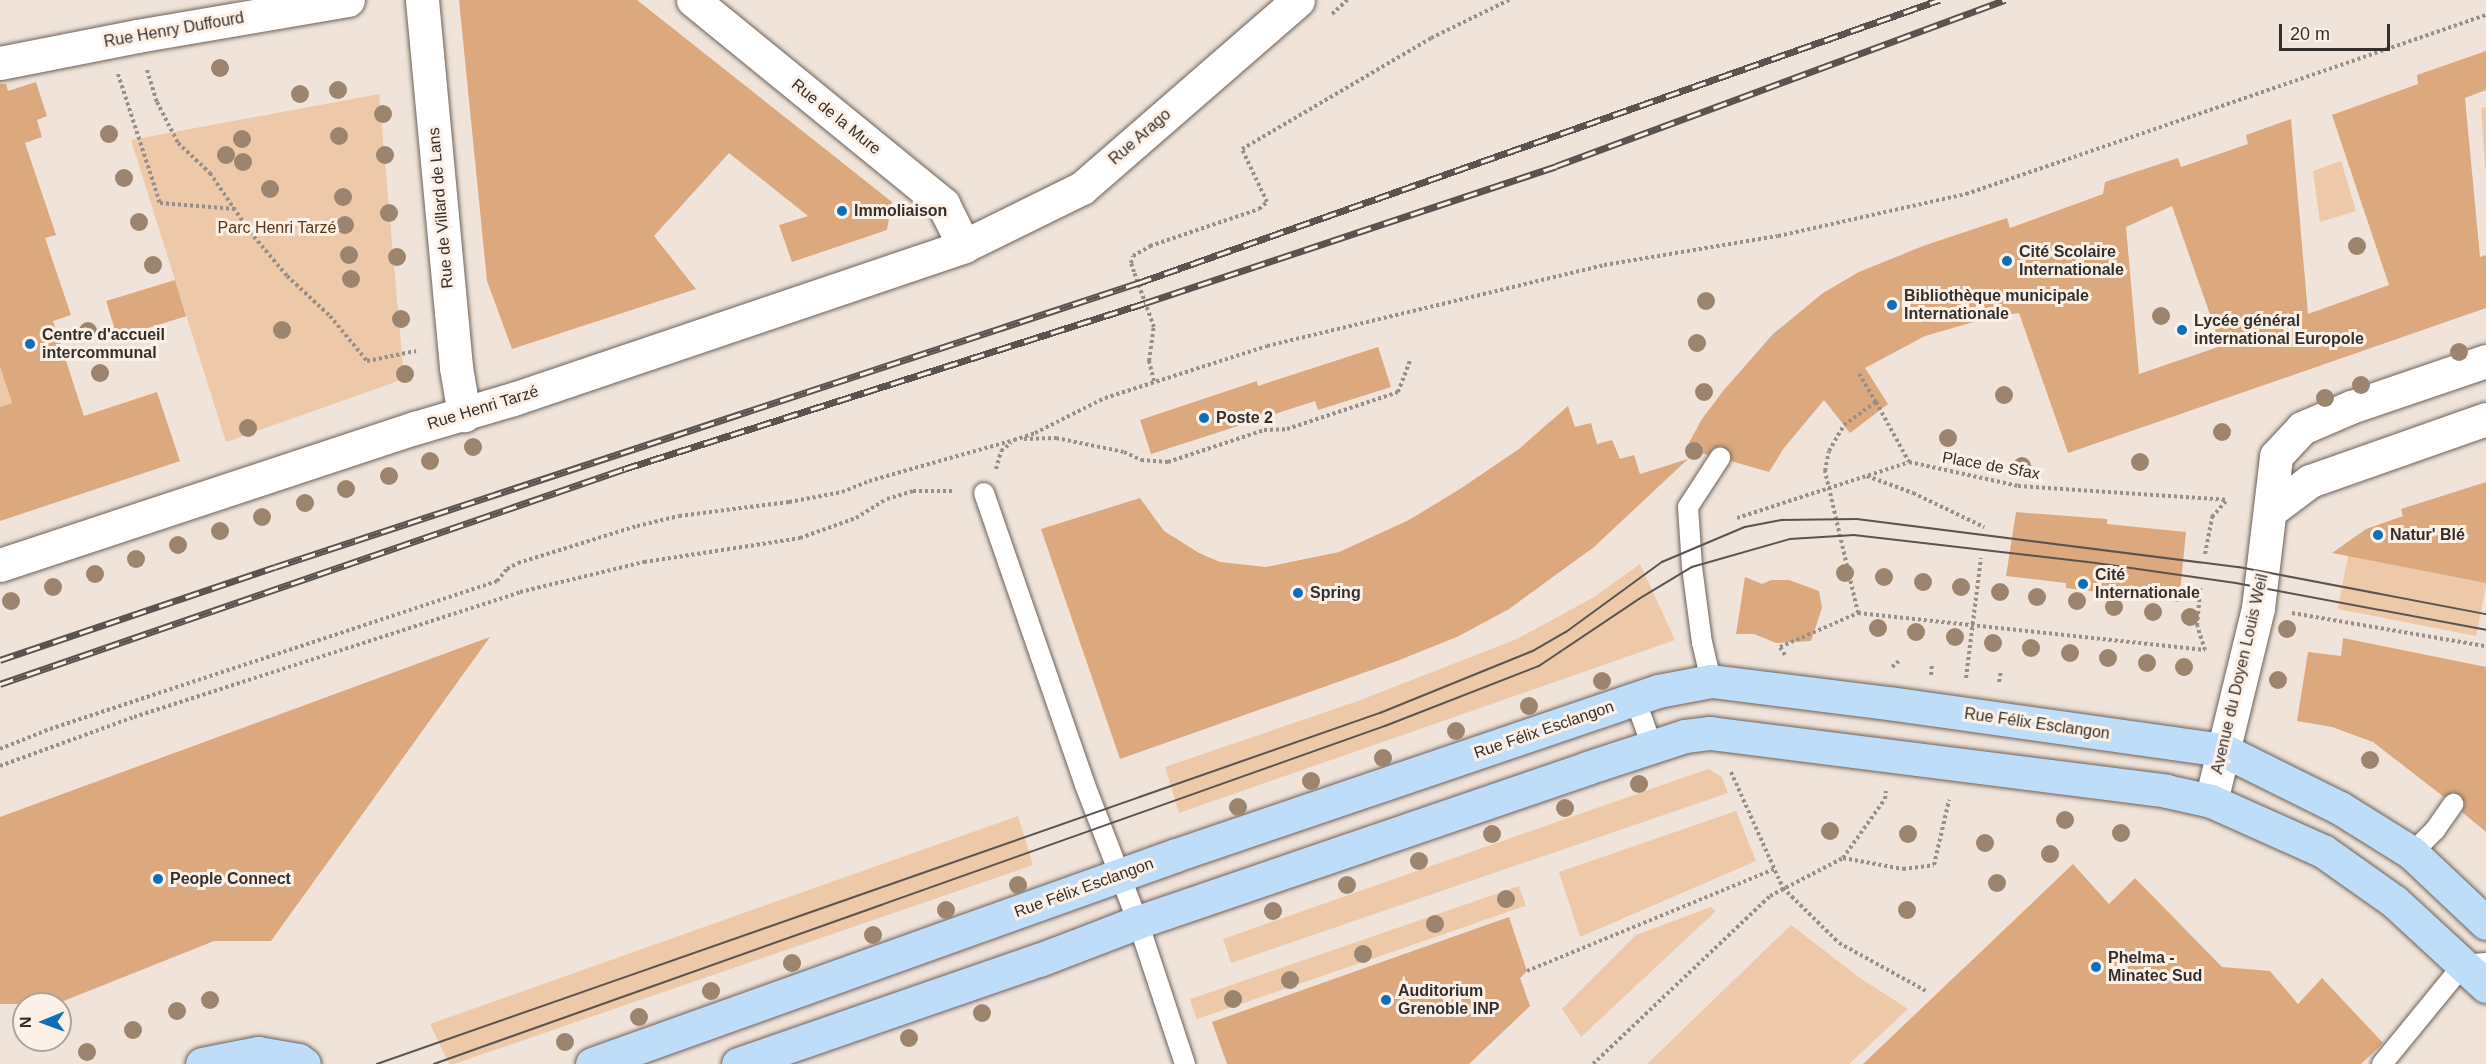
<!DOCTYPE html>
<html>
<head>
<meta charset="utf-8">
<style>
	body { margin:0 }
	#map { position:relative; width:2486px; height:1064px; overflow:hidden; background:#f0e4da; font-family:Arial,sans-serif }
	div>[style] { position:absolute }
	.green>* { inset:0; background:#edc8a9; transform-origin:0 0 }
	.building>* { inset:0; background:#dca87d; transform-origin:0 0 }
	.path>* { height:4px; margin-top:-2px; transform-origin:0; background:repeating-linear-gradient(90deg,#988f89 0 3px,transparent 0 6px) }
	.roads { filter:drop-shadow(0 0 2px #6c6159) drop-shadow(0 0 2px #6c6159) }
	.lane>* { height:20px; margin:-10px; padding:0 10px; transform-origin:10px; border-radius:10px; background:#fff }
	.street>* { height:33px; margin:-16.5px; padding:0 16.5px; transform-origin:16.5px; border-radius:16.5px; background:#fff }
	.secondary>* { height:33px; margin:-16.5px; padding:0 16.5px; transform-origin:16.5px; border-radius:16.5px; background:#beddf8 }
	.tram>* { height:1.5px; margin:-0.75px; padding:0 0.75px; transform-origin:0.75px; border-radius:0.75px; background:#5a534f }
	.rail>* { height:7px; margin-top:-3.5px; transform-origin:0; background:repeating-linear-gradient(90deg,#fdf1e7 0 14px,#5a534f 0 28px); box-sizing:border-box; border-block:2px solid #5a534f }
	.trees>* { width:18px; height:18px; margin:-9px; border-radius:50%; background:#9d846e }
	.dots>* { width:16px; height:16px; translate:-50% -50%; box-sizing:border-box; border:3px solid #fdf1e7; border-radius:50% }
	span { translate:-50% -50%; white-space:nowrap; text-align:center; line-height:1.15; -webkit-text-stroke:6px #fdf1e7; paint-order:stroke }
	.street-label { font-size:16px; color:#342f2c }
	.poi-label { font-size:16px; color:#342f2c; font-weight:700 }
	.left { translate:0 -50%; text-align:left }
	.park-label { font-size:16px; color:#593615 }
	.north { position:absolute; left:12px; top:992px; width:60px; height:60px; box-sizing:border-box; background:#fdf1e7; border:2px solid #ada39c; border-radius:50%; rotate:269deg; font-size:16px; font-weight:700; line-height:24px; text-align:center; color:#342f2c }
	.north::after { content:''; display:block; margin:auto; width:21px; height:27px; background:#0d6eba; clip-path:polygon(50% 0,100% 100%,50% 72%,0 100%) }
	.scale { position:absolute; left:2279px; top:24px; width:111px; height:27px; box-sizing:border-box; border:3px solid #342f2c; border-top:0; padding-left:8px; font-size:18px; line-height:21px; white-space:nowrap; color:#342f2c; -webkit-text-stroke:4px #fdf1e7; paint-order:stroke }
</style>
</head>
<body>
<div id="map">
	<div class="green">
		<div style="clip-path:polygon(379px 94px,404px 379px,226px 442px,131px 140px)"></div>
		<div style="clip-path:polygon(2486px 107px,2486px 168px,2485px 168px,2481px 108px)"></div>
		<div style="clip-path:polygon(2341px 161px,2356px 211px,2320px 222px,2313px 171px)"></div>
		<div style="clip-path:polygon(0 367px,12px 403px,0 407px)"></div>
		<div style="left:2348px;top:556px;width:141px;height:54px;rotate:11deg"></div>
		<div style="clip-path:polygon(1640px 564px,1675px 640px,1179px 813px,1165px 767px,1358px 701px,1517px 639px,1594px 597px)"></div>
		<div style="clip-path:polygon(1708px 769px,1722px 777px,1728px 793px,1231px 963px,1223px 939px)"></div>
		<div style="clip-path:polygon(1736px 811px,1756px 861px,1580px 937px,1559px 872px)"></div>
		<div style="clip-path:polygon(1018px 816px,1033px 865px,454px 1064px,449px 1064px,430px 1024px)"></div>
		<div style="left:1519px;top:886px;width:21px;height:348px;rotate:71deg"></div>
		<div style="clip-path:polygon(1711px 907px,1716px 911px,1581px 1037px,1562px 1009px,1636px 935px)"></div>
		<div style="clip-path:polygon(1791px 925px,1860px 978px,1908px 1009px,1849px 1064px,1647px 1064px)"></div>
	</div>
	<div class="building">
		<div style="clip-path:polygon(459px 0,637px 0,892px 202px,887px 230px,792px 262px,779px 225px,808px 216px,729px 153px,654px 236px,696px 289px,512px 349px,487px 281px)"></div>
		<div style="clip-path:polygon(evenodd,2486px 51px,2486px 90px,2465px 98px,2480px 257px,2486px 255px,2486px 308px,2068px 453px,2019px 313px,1991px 317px,1925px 336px,1865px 368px,1888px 404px,1850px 433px,1824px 400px,1784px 448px,1769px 472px,1731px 461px,1730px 452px,1721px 446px,1714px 448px,1708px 455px,1686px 448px,1702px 419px,1723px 391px,1773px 334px,1823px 293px,1859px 272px,1923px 246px,2007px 218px,2010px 228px,2103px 194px,2105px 182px,2178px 158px,2181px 167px,2248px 144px,2246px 135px,2291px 119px,2308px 314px,2389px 285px,2332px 115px,2418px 84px,2417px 75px,2486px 51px,2172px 206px,2221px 346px,2139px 374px,2126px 227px,2172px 206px)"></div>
		<div style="clip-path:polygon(36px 82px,47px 116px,37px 120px,42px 137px,25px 143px,56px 235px,45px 238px,71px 315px,53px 321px,84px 416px,157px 392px,180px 461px,0 521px,0 407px,12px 403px,0 367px,0 84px,6px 84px,8px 91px)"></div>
		<div style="left:175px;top:280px;width:38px;height:72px;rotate:73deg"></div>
		<div style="clip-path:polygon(1378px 347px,1391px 387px,1318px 410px,1315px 401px,1151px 454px,1140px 420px,1257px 381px,1258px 386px)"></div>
		<div style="clip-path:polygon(1568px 406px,1575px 427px,1591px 423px,1597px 444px,1612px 440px,1620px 459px,1634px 455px,1640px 474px,1688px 459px,1594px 547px,1509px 609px,1459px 636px,1397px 661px,1120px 759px,1041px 529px,1140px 498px,1164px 531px,1199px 553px,1220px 562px,1266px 567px,1339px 552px,1409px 520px,1460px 489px,1519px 449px)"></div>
		<div style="clip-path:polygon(2486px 482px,2486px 583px,2332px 553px,2366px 529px,2403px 516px,2401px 509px)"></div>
		<div style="clip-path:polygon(2016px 512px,2107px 519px,2107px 524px,2186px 532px,2179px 602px,2066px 588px,2066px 583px,2006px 576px)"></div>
		<div style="clip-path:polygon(1745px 577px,1762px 584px,1771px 580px,1789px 580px,1819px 591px,1822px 608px,1811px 641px,1776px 643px,1754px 634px,1736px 634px)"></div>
		<div style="clip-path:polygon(490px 637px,271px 941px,214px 941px,56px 1004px,0 1004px,0 817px)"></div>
		<div style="clip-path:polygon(2343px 638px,2486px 667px,2486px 832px,2462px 812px,2465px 804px,2460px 795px,2453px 792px,2444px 797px,2373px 742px,2332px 727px,2297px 721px,2308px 652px,2341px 656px)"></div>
		<div style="clip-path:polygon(2073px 864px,2109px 904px,2135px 878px,2222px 967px,2270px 971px,2298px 1004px,2322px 978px,2383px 1043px,2361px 1064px,1863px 1064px)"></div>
		<div style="clip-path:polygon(1509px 917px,1527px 971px,1520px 978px,1530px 1006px,1469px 1064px,1227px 1064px,1212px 1022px)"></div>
	</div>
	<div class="path">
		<div style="left:1332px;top:14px;width:21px;rotate:-43deg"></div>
		<div style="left:147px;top:70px;width:34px;rotate:73deg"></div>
		<div style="left:157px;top:102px;width:46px;rotate:62.9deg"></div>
		<div style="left:178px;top:143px;width:44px;rotate:43.2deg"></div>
		<div style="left:210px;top:173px;width:71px;rotate:55.9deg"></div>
		<div style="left:250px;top:232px;width:57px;rotate:49.9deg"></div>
		<div style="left:287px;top:276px;width:59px;rotate:42.9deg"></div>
		<div style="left:330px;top:316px;width:58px;rotate:50.6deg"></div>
		<div style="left:367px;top:361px;width:50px;rotate:-11.5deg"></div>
		<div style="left:118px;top:74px;width:136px;rotate:72deg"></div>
		<div style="left:160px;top:203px;width:76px;rotate:4.5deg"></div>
		<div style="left:1154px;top:381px;width:21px;rotate:-104deg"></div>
		<div style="left:1149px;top:361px;width:34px;rotate:-82deg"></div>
		<div style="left:1154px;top:327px;width:59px;rotate:-110deg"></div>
		<div style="left:1134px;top:272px;width:9px;rotate:-108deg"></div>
		<div style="left:1131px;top:263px;width:7px;rotate:-74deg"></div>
		<div style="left:1133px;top:256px;width:20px;rotate:-30deg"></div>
		<div style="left:1150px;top:246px;width:115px;rotate:-18.7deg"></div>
		<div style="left:1259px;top:209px;width:11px;rotate:-41deg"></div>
		<div style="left:1267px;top:202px;width:59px;rotate:-115.3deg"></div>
		<div style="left:1242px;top:149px;width:219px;rotate:-30.4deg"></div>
		<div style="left:1431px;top:38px;width:87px;rotate:-26deg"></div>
		<div style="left:1876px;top:402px;width:68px;rotate:61.2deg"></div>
		<div style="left:1024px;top:439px;width:32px;rotate:-2deg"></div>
		<div style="left:1056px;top:438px;width:69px;rotate:11.6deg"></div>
		<div style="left:1124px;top:452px;width:19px;rotate:25deg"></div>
		<div style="left:1141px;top:460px;width:27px;rotate:4deg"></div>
		<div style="left:1168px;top:462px;width:101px;rotate:-18.4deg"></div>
		<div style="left:1264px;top:430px;width:23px;rotate:-2deg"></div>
		<div style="left:1287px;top:429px;width:117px;rotate:-18.4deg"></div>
		<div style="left:1398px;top:392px;width:34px;rotate:-69deg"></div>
		<div style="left:996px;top:469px;width:19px;rotate:-74deg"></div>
		<div style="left:1001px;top:451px;width:13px;rotate:-39deg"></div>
		<div style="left:1867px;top:476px;width:49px;rotate:20.3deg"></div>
		<div style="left:1913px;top:493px;width:79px;rotate:25.6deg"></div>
		<div style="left:1737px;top:518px;width:181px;rotate:-18deg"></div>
		<div style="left:1909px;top:462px;width:112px;rotate:12.4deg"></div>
		<div style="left:2018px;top:486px;width:209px;rotate:3.8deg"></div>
		<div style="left:2205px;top:554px;width:38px;rotate:-79deg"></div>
		<div style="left:2212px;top:517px;width:21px;rotate:-49deg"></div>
		<div style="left:1858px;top:613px;width:146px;rotate:-103.1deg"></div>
		<div style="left:1825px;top:471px;width:20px;rotate:-79deg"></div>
		<div style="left:1829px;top:451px;width:30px;rotate:-60deg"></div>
		<div style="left:1844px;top:425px;width:39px;rotate:-36deg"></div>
		<div style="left:1876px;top:402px;width:33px;rotate:-121deg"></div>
		<div style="left:2292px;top:613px;width:197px;rotate:9.7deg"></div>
		<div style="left:1785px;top:655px;width:9px;rotate:-122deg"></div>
		<div style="left:1780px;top:647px;width:85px;rotate:-23.6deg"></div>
		<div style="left:1858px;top:613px;width:349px;rotate:6.1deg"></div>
		<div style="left:2205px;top:650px;width:25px;rotate:-108deg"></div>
		<div style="left:2197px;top:626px;width:38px;rotate:-85deg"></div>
		<div style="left:1892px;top:667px;width:11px;rotate:-41deg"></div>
		<div style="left:1931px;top:675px;width:12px;rotate:-85deg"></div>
		<div style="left:1966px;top:678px;width:121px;rotate:-82.9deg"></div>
		<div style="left:1999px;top:682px;width:11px;rotate:-80deg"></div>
		<div style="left:0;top:749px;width:54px;rotate:-21.8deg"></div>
		<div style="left:50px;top:729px;width:471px;rotate:-18.3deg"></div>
		<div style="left:497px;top:581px;width:16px;rotate:-50deg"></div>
		<div style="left:507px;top:569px;width:13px;rotate:-29deg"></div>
		<div style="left:518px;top:563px;width:125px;rotate:-17.3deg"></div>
		<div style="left:637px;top:526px;width:43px;rotate:-13.4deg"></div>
		<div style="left:679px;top:516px;width:111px;rotate:-7.3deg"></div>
		<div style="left:789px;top:502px;width:54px;rotate:-10.7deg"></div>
		<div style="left:842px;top:492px;width:29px;rotate:-22deg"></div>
		<div style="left:869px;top:481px;width:151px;rotate:-15.8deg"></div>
		<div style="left:1014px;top:440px;width:22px;rotate:-18deg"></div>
		<div style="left:1035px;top:433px;width:78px;rotate:-26.6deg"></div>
		<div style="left:1105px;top:398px;width:170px;rotate:-17.8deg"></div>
		<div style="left:1267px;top:346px;width:347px;rotate:-13.5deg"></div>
		<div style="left:1604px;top:265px;width:176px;rotate:-9.5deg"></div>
		<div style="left:1778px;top:236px;width:193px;rotate:-12.6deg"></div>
		<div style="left:1966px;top:194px;width:550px;rotate:-19deg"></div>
		<div style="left:0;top:766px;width:143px;rotate:-20.1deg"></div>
		<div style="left:134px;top:717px;width:406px;rotate:-17.9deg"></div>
		<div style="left:520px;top:592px;width:128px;rotate:-13.6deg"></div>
		<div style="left:644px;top:562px;width:158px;rotate:-8.7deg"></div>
		<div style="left:800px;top:538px;width:59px;rotate:-19.7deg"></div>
		<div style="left:856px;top:518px;width:36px;rotate:-32deg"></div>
		<div style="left:887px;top:499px;width:27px;rotate:-17deg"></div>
		<div style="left:913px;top:491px;width:42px"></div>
		<div style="left:1731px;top:772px;width:127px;rotate:65.9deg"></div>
		<div style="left:1783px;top:888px;width:78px;rotate:44.5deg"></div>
		<div style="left:1839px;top:943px;width:99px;rotate:28.9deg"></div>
		<div style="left:1843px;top:858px;width:61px;rotate:10.4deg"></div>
		<div style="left:1903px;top:869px;width:31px;rotate:-7deg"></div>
		<div style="left:1934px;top:865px;width:67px;rotate:-77deg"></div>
		<div style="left:1527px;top:971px;width:267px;rotate:-22.4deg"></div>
		<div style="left:1593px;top:1064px;width:244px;rotate:-43.5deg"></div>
		<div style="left:1770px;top:896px;width:82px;rotate:-27.5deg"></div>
		<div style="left:1843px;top:858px;width:72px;rotate:-54.6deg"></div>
		<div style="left:1885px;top:799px;width:8px;rotate:-83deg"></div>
	</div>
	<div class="roads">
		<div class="lane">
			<div style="left:984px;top:493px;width:309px;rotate:70.9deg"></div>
			<div style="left:1085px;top:785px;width:147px;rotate:68.9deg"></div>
			<div style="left:1138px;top:922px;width:150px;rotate:71.7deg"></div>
			<div style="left:1711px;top:681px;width:39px;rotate:-103deg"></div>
			<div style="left:1702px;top:643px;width:77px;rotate:-97.5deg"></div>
			<div style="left:1692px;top:567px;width:60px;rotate:-93.8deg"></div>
			<div style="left:1688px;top:507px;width:59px;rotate:-56.9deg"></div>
			<div style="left:1635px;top:699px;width:50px;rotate:70.1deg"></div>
			<div style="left:2412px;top:853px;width:33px;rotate:-45deg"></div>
			<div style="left:2435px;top:830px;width:32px;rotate:-55deg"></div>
			<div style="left:2382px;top:1064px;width:128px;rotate:-50.7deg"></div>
			<div style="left:2463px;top:965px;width:23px;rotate:-5deg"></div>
		</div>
		<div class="street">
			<div style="left:422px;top:0;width:369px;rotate:84.7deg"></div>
			<div style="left:456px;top:367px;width:49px;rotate:80.5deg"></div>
			<div style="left:693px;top:0;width:323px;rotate:39.2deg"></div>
			<div style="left:943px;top:204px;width:47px;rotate:63.4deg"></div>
			<div style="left:0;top:63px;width:140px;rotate:-11.1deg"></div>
			<div style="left:137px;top:36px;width:214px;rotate:-9.7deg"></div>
			<div style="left:2270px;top:511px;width:50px;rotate:-36.9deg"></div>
			<div style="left:2310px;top:481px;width:187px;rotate:-19.4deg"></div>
			<div style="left:0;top:565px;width:437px;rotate:-18.3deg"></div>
			<div style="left:415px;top:428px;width:102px;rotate:-16.5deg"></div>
			<div style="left:513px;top:399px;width:476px;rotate:-18.7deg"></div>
			<div style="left:964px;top:246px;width:131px;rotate:-26.2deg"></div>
			<div style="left:1082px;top:188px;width:286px;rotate:-41deg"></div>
			<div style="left:2211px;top:801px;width:199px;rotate:-76.3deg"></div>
			<div style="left:2258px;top:608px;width:153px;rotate:-83.2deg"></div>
			<div style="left:2276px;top:456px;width:38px;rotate:-47deg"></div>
			<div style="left:2302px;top:428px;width:53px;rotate:-23.2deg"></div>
			<div style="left:2351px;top:407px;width:143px;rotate:-18.8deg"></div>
		</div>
		<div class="secondary">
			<div style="left:202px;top:1064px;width:57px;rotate:-11.1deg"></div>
			<div style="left:258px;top:1053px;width:41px;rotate:9.9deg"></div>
			<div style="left:298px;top:1060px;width:7px;rotate:34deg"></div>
			<div style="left:592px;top:1064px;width:620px;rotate:-19.69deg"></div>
			<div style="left:1176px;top:855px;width:509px;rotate:-18.79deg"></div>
			<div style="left:1658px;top:691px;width:54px;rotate:-10.7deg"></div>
			<div style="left:1711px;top:681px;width:185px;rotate:7.1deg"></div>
			<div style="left:1895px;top:704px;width:331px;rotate:8deg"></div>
			<div style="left:2223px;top:750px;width:131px;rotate:26.4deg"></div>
			<div style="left:2340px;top:808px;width:85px;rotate:32deg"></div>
			<div style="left:2412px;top:853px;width:102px;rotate:43.4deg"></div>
			<div style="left:738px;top:1064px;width:318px;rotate:-19.1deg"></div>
			<div style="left:1039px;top:960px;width:106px;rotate:-21deg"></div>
			<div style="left:1138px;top:922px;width:475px;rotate:-18.9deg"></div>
			<div style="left:1587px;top:768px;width:103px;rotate:-18.1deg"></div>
			<div style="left:1685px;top:736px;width:25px;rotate:-7deg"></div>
			<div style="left:1710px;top:733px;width:460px;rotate:7.2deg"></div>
			<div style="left:2166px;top:791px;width:46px;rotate:12.5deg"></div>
			<div style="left:2211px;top:801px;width:123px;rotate:24.1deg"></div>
			<div style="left:2323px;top:851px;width:88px;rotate:35.3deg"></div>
			<div style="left:2395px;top:902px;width:124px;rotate:42.7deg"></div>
		</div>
	</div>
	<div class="tram">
		<div style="left:377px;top:1064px;width:1063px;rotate:-19.29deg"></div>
		<div style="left:1380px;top:713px;width:165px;rotate:-22.1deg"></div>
		<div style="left:1533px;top:651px;width:38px;rotate:-30deg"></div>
		<div style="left:1566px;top:632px;width:119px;rotate:-36.1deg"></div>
		<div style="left:1662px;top:562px;width:90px;rotate:-22.9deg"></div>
		<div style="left:1745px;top:527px;width:38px;rotate:-11deg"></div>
		<div style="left:1782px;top:520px;width:75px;rotate:-0.8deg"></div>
		<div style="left:1857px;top:519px;width:385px;rotate:7.2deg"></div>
		<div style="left:2239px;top:567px;width:251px;rotate:10.8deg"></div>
		<div style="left:434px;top:1064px;width:1009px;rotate:-19.57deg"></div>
		<div style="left:1385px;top:726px;width:165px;rotate:-21.3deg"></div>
		<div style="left:1539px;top:666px;width:120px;rotate:-33.8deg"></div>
		<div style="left:1639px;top:599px;width:62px;rotate:-31.1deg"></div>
		<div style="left:1692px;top:567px;width:102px;rotate:-15.9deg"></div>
		<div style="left:1790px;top:539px;width:64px;rotate:-3.6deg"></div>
		<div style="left:1854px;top:535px;width:244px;rotate:6.6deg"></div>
		<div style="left:2096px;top:563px;width:141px;rotate:8.1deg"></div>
		<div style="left:2236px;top:583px;width:254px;rotate:10.6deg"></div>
	</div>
	<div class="rail">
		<div style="left:0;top:660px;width:290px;rotate:-18.7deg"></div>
		<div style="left:275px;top:567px;width:909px;rotate:-18.22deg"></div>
		<div style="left:1138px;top:283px;width:850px;rotate:-19.46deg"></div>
		<div style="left:0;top:684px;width:660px;rotate:-19.01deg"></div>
		<div style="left:624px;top:469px;width:547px;rotate:-17.67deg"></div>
		<div style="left:1145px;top:303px;width:433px;rotate:-18.4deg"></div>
		<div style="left:1556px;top:166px;width:479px;rotate:-20.3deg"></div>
	</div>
	<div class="trees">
		<div style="left:220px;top:68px"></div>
		<div style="left:338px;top:90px"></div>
		<div style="left:300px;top:94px"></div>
		<div style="left:383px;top:114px"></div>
		<div style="left:109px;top:134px"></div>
		<div style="left:339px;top:136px"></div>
		<div style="left:242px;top:139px"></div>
		<div style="left:226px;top:155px"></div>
		<div style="left:385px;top:155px"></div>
		<div style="left:243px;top:162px"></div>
		<div style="left:124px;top:178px"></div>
		<div style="left:270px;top:189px"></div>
		<div style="left:343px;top:197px"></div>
		<div style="left:389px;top:213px"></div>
		<div style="left:139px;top:222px"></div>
		<div style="left:345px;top:225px"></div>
		<div style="left:2357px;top:246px"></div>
		<div style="left:349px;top:255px"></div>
		<div style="left:397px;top:257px"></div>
		<div style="left:153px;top:265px"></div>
		<div style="left:351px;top:279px"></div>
		<div style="left:1706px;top:301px"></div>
		<div style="left:2161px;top:316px"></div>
		<div style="left:401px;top:319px"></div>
		<div style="left:282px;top:330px"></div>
		<div style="left:88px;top:331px"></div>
		<div style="left:1697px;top:343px"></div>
		<div style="left:2459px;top:352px"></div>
		<div style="left:100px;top:373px"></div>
		<div style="left:405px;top:374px"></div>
		<div style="left:2361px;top:385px"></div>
		<div style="left:1704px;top:392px"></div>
		<div style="left:2004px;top:395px"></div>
		<div style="left:2325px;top:398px"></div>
		<div style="left:248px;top:428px"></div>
		<div style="left:2222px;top:432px"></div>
		<div style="left:1948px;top:438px"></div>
		<div style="left:473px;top:447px"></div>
		<div style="left:1694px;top:451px"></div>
		<div style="left:430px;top:461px"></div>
		<div style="left:2140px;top:462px"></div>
		<div style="left:2022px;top:466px"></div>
		<div style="left:389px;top:476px"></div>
		<div style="left:346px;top:489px"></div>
		<div style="left:305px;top:503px"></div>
		<div style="left:262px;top:517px"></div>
		<div style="left:220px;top:531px"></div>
		<div style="left:178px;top:545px"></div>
		<div style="left:136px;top:559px"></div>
		<div style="left:1845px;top:573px"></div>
		<div style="left:95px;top:574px"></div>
		<div style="left:1884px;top:577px"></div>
		<div style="left:1923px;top:582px"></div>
		<div style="left:53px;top:587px"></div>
		<div style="left:1961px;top:587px"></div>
		<div style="left:2000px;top:592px"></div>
		<div style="left:2037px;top:597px"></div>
		<div style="left:11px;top:601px"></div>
		<div style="left:2077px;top:601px"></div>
		<div style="left:2114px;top:607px"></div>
		<div style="left:2153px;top:612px"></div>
		<div style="left:2190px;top:617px"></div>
		<div style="left:1878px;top:628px"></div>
		<div style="left:2287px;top:629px"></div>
		<div style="left:1916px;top:632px"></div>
		<div style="left:1955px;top:637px"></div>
		<div style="left:1993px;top:643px"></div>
		<div style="left:2031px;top:648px"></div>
		<div style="left:2070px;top:653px"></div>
		<div style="left:2108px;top:658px"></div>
		<div style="left:2147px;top:663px"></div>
		<div style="left:2184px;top:667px"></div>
		<div style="left:2278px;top:680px"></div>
		<div style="left:1602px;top:681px"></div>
		<div style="left:1529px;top:706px"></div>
		<div style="left:1456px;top:731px"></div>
		<div style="left:1383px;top:758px"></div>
		<div style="left:2370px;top:760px"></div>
		<div style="left:1311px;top:781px"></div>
		<div style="left:1639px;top:784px"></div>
		<div style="left:1238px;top:807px"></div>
		<div style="left:1565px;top:808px"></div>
		<div style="left:2065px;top:820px"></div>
		<div style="left:1830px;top:831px"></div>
		<div style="left:2121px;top:833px"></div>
		<div style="left:1492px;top:834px"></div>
		<div style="left:1908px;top:834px"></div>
		<div style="left:1985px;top:843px"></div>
		<div style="left:2050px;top:854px"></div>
		<div style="left:1419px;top:861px"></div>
		<div style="left:1997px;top:883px"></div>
		<div style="left:1018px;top:885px"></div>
		<div style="left:1347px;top:885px"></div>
		<div style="left:1506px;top:899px"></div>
		<div style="left:946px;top:910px"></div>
		<div style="left:1907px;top:910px"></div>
		<div style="left:1273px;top:911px"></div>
		<div style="left:1435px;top:924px"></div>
		<div style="left:873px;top:935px"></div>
		<div style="left:1363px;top:954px"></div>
		<div style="left:792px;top:963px"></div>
		<div style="left:1290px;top:980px"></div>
		<div style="left:711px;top:991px"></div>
		<div style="left:1233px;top:999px"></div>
		<div style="left:210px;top:1000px"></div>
		<div style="left:177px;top:1011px"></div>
		<div style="left:982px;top:1013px"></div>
		<div style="left:639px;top:1017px"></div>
		<div style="left:133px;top:1030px"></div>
		<div style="left:909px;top:1038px"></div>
		<div style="left:565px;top:1042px"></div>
		<div style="left:87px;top:1052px"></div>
	</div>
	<div class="dots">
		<div style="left:842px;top:211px;background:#0d6eba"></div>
		<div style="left:2007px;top:261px;background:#0d6eba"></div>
		<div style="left:1892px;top:305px;background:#0d6eba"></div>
		<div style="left:2182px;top:330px;background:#0d6eba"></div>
		<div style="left:30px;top:344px;background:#0d6eba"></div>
		<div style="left:1204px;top:418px;background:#0d6eba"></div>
		<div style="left:2378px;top:535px;background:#0d6eba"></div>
		<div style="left:2083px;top:584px;background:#0d6eba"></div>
		<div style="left:1298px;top:593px;background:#0d6eba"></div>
		<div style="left:158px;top:879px;background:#0d6eba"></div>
		<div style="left:2096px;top:967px;background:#0d6eba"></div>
		<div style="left:1386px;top:1000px;background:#0d6eba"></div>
	</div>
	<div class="street-label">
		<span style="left:174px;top:30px;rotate:-10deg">Rue Henry Duffourd</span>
		<span style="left:836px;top:117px;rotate:39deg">Rue de la Mure</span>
		<span style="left:1140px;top:137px;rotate:-41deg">Rue Arago</span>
		<span style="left:441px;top:208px;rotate:-95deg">Rue de Villard de Lans</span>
		<span style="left:483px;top:408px;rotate:-17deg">Rue Henri Tarzé</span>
		<span style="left:1991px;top:466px;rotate:10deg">Place de Sfax</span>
		<span style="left:2240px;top:674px;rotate:-77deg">Avenue du Doyen Louis Weil</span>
		<span style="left:2037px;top:724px;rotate:8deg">Rue Félix Esclangon</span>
		<span style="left:1544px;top:730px;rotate:-19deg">Rue Félix Esclangon</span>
		<span style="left:1084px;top:888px;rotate:-20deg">Rue Félix Esclangon</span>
	</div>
	<div class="poi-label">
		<span class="left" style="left:854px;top:211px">Immoliaison</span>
		<span class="left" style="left:2019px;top:261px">Cité Scolaire<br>Internationale</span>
		<span class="left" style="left:1904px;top:305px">Bibliothèque municipale<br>Internationale</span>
		<span class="left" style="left:2194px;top:330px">Lycée général<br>international Europole</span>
		<span class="left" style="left:42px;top:344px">Centre d'accueil<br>intercommunal</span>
		<span class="left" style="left:1216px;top:418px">Poste 2</span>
		<span class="left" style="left:2390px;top:535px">Natur' Blé</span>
		<span class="left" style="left:2095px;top:584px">Cité<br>Internationale</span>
		<span class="left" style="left:1310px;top:593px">Spring</span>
		<span class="left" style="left:170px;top:879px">People Connect</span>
		<span class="left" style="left:2108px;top:967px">Phelma -<br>Minatec Sud</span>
		<span class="left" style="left:1398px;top:1000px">Auditorium<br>Grenoble INP</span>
	</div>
	<div class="park-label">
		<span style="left:277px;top:228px">Parc Henri Tarzé</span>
	</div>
	<div class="north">N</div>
	<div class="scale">20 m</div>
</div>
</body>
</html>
